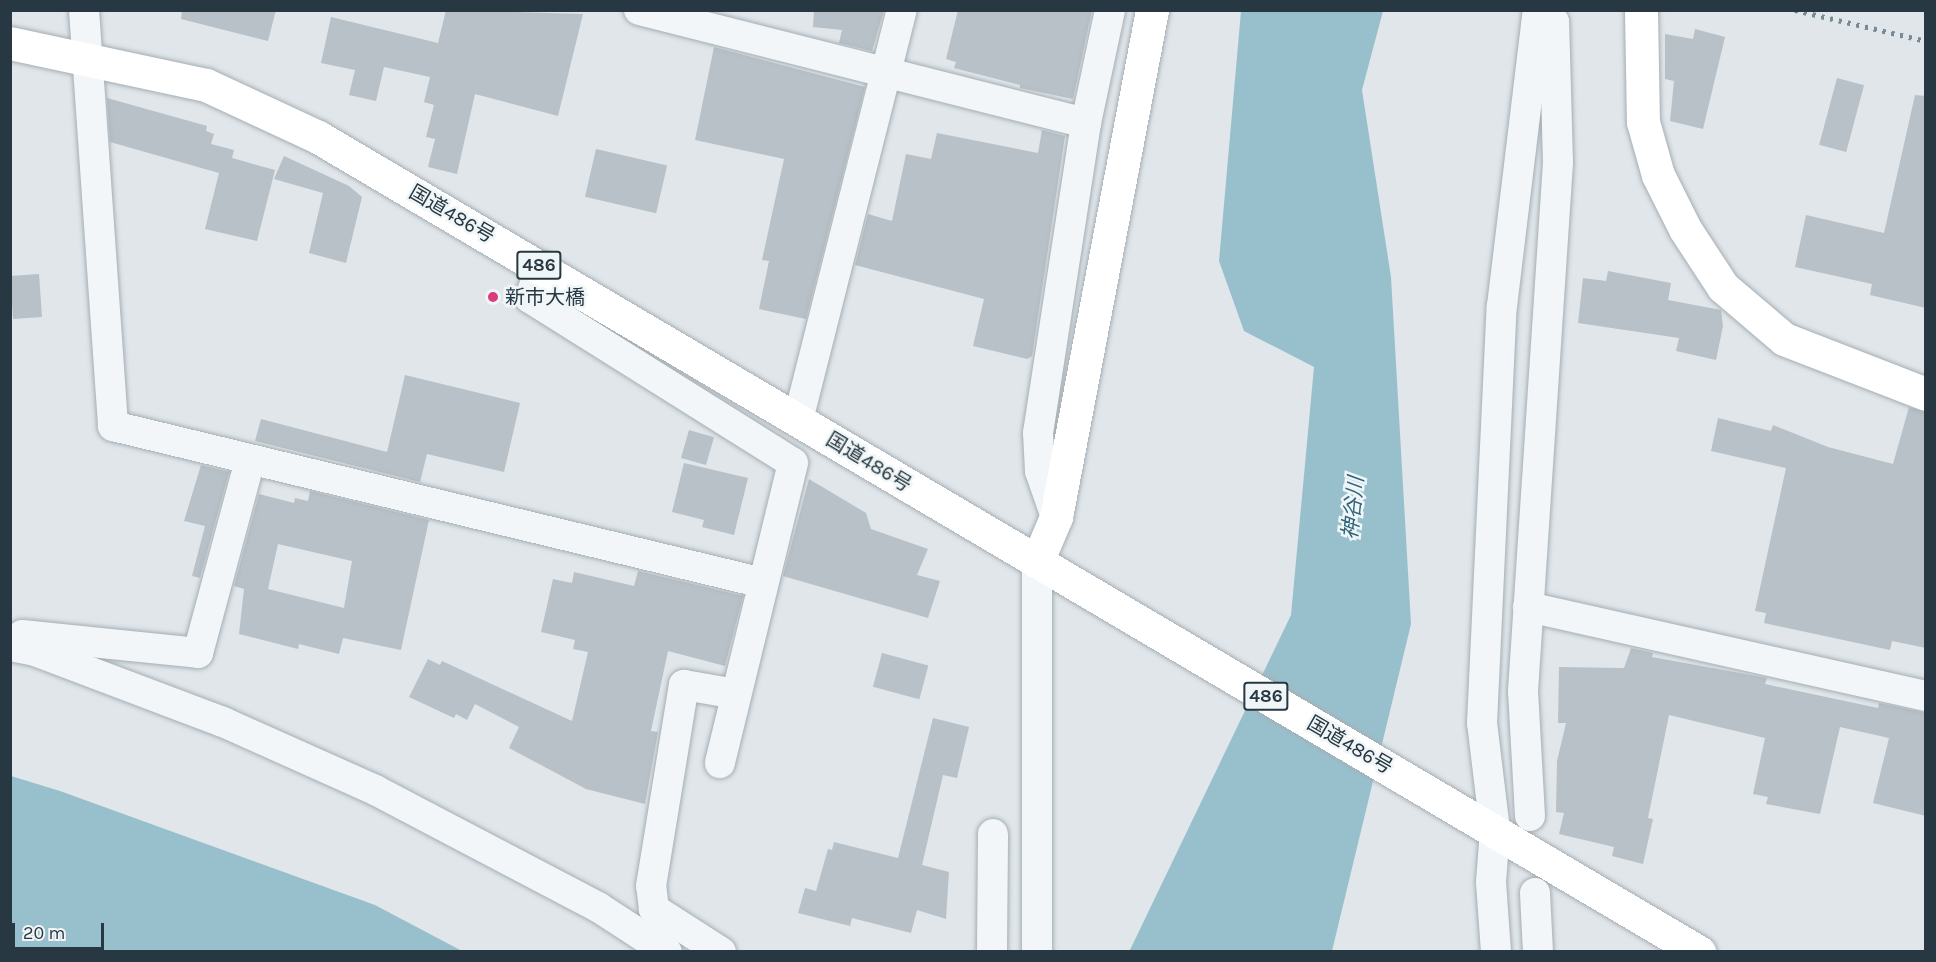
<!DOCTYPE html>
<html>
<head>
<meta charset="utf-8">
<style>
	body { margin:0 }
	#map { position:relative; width:1936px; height:962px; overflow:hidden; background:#e0e6ea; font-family:Karla,"Noto Sans JP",sans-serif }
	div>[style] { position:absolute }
	.water>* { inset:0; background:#98c0cc }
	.building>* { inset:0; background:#b7c1c7; transform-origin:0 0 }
	.roads { filter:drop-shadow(0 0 2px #a5aeb4) drop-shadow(0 0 2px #a5aeb4) }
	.street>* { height:30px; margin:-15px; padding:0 15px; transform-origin:15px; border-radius:15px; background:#f3f6f8 }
	.secondary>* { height:33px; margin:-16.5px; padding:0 16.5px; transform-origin:16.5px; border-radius:16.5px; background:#fff }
	.highway>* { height:33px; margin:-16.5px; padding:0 16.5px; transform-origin:16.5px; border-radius:16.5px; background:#fff }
	.rail>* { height:4.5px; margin-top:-2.25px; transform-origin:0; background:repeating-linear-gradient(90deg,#788a95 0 3px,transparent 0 9px) }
	.dots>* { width:16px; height:16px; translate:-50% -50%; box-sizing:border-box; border:3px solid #f0f5f7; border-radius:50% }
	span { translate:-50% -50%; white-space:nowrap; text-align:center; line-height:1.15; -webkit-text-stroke:5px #f0f5f7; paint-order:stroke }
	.shield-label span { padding:2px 4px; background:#f0f5f7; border:2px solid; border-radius:4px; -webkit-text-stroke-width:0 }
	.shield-label { font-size:18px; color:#273842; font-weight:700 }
	.street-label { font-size:20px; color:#273842 }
	.poi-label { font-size:20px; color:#273842 }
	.left { translate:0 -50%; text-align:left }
	.water-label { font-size:21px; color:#2e6479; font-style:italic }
	.frame { position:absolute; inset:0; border:12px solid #273842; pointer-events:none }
	.scale { position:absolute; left:12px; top:923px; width:92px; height:27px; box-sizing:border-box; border:3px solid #273842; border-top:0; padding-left:8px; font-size:18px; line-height:21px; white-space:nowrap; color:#273842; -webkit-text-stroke:4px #f0f5f7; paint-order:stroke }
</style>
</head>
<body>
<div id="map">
	<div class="water">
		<div style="clip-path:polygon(1241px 11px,1383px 11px,1362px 90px,1391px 277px,1411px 624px,1332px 951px,1129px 952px,1291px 615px,1314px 367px,1244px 331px,1219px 261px)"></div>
		<div style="clip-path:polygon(11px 776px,60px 791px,375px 905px,462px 951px,11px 951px)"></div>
	</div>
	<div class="building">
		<div style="clip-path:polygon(182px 10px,276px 10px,268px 41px,181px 19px)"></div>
		<div style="clip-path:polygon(446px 10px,583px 14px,558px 116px,475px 94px,457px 174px,428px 167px,435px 139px,426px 137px,434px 105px,424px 102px,430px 77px,384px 67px,376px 101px,349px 95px,355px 70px,321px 63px,331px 17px,438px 43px)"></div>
		<div style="clip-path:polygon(814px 10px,884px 10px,872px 51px,839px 43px,842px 30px,813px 27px)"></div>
		<div style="clip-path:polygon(958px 10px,1092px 10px,1073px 99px,1020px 88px,1020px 85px,954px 68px,956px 62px,946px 59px)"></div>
		<div style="clip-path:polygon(1695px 29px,1725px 37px,1703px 129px,1670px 121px,1674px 81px,1665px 79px,1665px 34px,1693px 39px)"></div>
		<div style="clip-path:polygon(714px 47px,865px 87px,806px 319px,759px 309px,769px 261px,762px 260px,784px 159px,695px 140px)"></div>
		<div style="left:1837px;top:78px;width:28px;height:69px;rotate:15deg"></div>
		<div style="clip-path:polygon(1915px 95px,1926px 96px,1926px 308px,1870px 295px,1872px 284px,1795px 267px,1806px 215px,1884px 233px)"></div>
		<div style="clip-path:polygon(107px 98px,207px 126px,206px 131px,214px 134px,211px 144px,234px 150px,232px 158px,275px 170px,257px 241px,205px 229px,219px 173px,110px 142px)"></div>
		<div style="clip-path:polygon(1042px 130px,1065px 136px,1032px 356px,1027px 359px,973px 346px,984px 299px,855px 265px,868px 214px,892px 221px,906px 154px,931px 159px,937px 133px,1038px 153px)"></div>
		<div style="left:596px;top:149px;width:73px;height:49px;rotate:13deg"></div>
		<div style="clip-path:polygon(284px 156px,349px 186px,362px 197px,346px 263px,309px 253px,323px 193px,274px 179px)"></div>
		<div style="clip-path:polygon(1608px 271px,1671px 283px,1668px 300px,1721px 310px,1723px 326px,1716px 360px,1676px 351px,1679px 338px,1578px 323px,1583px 278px,1606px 281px)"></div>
		<div style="left:39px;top:274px;width:43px;height:29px;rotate:86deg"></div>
		<div style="clip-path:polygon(405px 375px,520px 403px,504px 472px,427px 454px,420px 482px,255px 441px,261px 419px,387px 452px)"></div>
		<div style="clip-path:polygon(1909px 407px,1926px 412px,1926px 648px,1892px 641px,1890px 650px,1764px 623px,1766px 613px,1755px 611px,1786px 468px,1711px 451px,1718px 418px,1771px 431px,1773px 425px,1828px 447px,1893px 464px)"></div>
		<div style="left:689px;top:430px;width:26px;height:29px;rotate:16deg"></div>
		<div style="clip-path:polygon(684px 463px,748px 478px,734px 535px,702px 527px,704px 520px,672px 512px)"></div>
		<div style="clip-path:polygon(201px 465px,229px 472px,200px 578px,192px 576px,205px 526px,184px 521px)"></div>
		<div style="clip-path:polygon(809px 479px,866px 513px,871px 529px,928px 549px,917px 575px,940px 581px,928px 618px,783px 576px)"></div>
		<div style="clip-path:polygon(evenodd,310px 491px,429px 520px,401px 650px,343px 638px,339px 654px,299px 644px,298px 649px,239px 634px,244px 589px,234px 586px,259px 494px,294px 503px,295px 498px,308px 501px,310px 491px,278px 544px,352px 561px,344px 608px,268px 589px,278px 544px)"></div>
		<div style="clip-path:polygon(638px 571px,743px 596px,725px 666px,668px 651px,651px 731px,658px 732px,645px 804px,586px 789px,509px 748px,519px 727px,475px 704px,467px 720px,456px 714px,454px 718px,409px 697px,428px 659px,440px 665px,442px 661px,572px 721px,588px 652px,573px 649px,575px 640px,541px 632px,553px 579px,572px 583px,574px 572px,634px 586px)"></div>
		<div style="clip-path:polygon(1631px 648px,1653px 653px,1652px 657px,1767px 678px,1765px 684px,1878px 708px,1879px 703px,1926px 713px,1926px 816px,1873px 803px,1889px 738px,1840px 727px,1820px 814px,1766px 804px,1768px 797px,1753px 794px,1765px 738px,1669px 715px,1648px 818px,1653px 819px,1643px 864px,1612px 856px,1614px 847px,1559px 834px,1564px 813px,1556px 812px,1557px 761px,1566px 723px,1558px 723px,1559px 667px,1624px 668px)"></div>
		<div style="left:882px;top:653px;width:48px;height:35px;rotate:15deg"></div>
		<div style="clip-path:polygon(933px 718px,969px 727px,957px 778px,943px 775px,922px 865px,949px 872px,946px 919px,917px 910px,911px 933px,852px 918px,850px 926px,798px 913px,805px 888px,816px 891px,828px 849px,832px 850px,834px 842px,898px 858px)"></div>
	</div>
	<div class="roads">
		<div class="street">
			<div style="left:84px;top:10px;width:417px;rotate:86deg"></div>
			<div style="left:113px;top:426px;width:669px;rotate:13.58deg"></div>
			<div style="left:639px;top:10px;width:461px;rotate:14.2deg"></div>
			<div style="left:541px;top:266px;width:34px;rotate:109deg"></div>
			<div style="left:530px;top:298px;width:310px;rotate:32.1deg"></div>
			<div style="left:793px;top:463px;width:309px;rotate:103.7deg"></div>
			<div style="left:798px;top:420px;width:423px;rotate:-75.8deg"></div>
			<div style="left:1056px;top:517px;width:49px;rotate:-109.2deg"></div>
			<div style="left:1040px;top:471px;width:38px;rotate:-93deg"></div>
			<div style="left:1038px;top:433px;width:314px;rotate:-81.2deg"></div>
			<div style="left:1086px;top:123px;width:116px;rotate:-78deg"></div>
			<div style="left:1037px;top:562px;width:390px;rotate:90deg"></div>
			<div style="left:1528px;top:607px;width:408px;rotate:12.6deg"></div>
			<div style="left:22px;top:635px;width:177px;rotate:5.8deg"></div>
			<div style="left:198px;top:653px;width:200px;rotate:-74.9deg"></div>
			<div style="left:10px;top:646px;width:25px;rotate:11deg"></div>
			<div style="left:35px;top:651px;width:201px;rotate:20.7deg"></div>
			<div style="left:223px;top:722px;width:167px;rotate:24.1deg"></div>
			<div style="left:375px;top:790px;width:252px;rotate:27.7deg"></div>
			<div style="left:598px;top:907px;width:82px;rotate:33.1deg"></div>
			<div style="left:1530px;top:816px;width:125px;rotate:-93.2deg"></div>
			<div style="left:1523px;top:691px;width:530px;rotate:-86.21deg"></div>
			<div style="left:1558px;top:162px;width:140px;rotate:-91.6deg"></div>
			<div style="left:1554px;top:22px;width:12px;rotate:-138deg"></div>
			<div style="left:1535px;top:893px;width:59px;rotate:87.1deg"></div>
			<div style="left:721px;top:952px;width:80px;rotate:-147.3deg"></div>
			<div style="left:654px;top:909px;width:23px;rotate:-97deg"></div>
			<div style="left:651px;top:886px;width:204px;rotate:-80.7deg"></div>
			<div style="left:684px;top:685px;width:53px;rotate:9.8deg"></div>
			<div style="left:992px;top:952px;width:118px;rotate:-89.5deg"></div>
			<div style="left:1496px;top:952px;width:70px;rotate:-94.1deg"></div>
			<div style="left:1491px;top:882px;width:52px;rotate:-85.6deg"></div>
			<div style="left:1495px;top:830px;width:108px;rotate:-96.9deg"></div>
			<div style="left:1482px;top:723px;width:417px;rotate:-87.3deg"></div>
			<div style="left:1502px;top:306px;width:298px;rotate:-83.1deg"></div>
		</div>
		<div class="secondary">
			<div style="left:1641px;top:10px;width:112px;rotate:89deg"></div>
			<div style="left:1643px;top:122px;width:55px;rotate:74.2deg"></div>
			<div style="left:1658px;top:175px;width:60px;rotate:63.4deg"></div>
			<div style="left:1685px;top:229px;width:69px;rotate:56.8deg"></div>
			<div style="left:1723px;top:287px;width:80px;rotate:40.4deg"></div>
			<div style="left:1784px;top:339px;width:152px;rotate:21.2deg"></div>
			<div style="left:1037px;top:562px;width:49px;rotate:-67.1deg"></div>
			<div style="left:1056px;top:517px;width:516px;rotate:-79.28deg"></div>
		</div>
		<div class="highway">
			<div style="left:10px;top:43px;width:200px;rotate:12.1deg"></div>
			<div style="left:206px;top:85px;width:123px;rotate:24.9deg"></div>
			<div style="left:318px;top:137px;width:1604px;rotate:30.55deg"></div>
		</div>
	</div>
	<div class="rail">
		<div style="left:1795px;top:10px;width:135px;rotate:13.3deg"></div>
	</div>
	<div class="dots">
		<div style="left:493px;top:297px;background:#d83c7d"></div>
	</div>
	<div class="shield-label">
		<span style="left:539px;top:265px">486</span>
		<span style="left:1266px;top:696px">486</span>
	</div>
	<div class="street-label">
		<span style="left:452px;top:214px;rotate:30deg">国道486号</span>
		<span style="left:869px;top:462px;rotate:31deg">国道486号</span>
		<span style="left:1350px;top:745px;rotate:30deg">国道486号</span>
	</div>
	<div class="poi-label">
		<span class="left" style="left:505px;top:297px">新市大橋</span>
	</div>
	<div class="water-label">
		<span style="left:1353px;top:508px;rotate:-84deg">神谷川</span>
	</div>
	<div class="frame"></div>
	<div class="scale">20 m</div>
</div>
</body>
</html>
